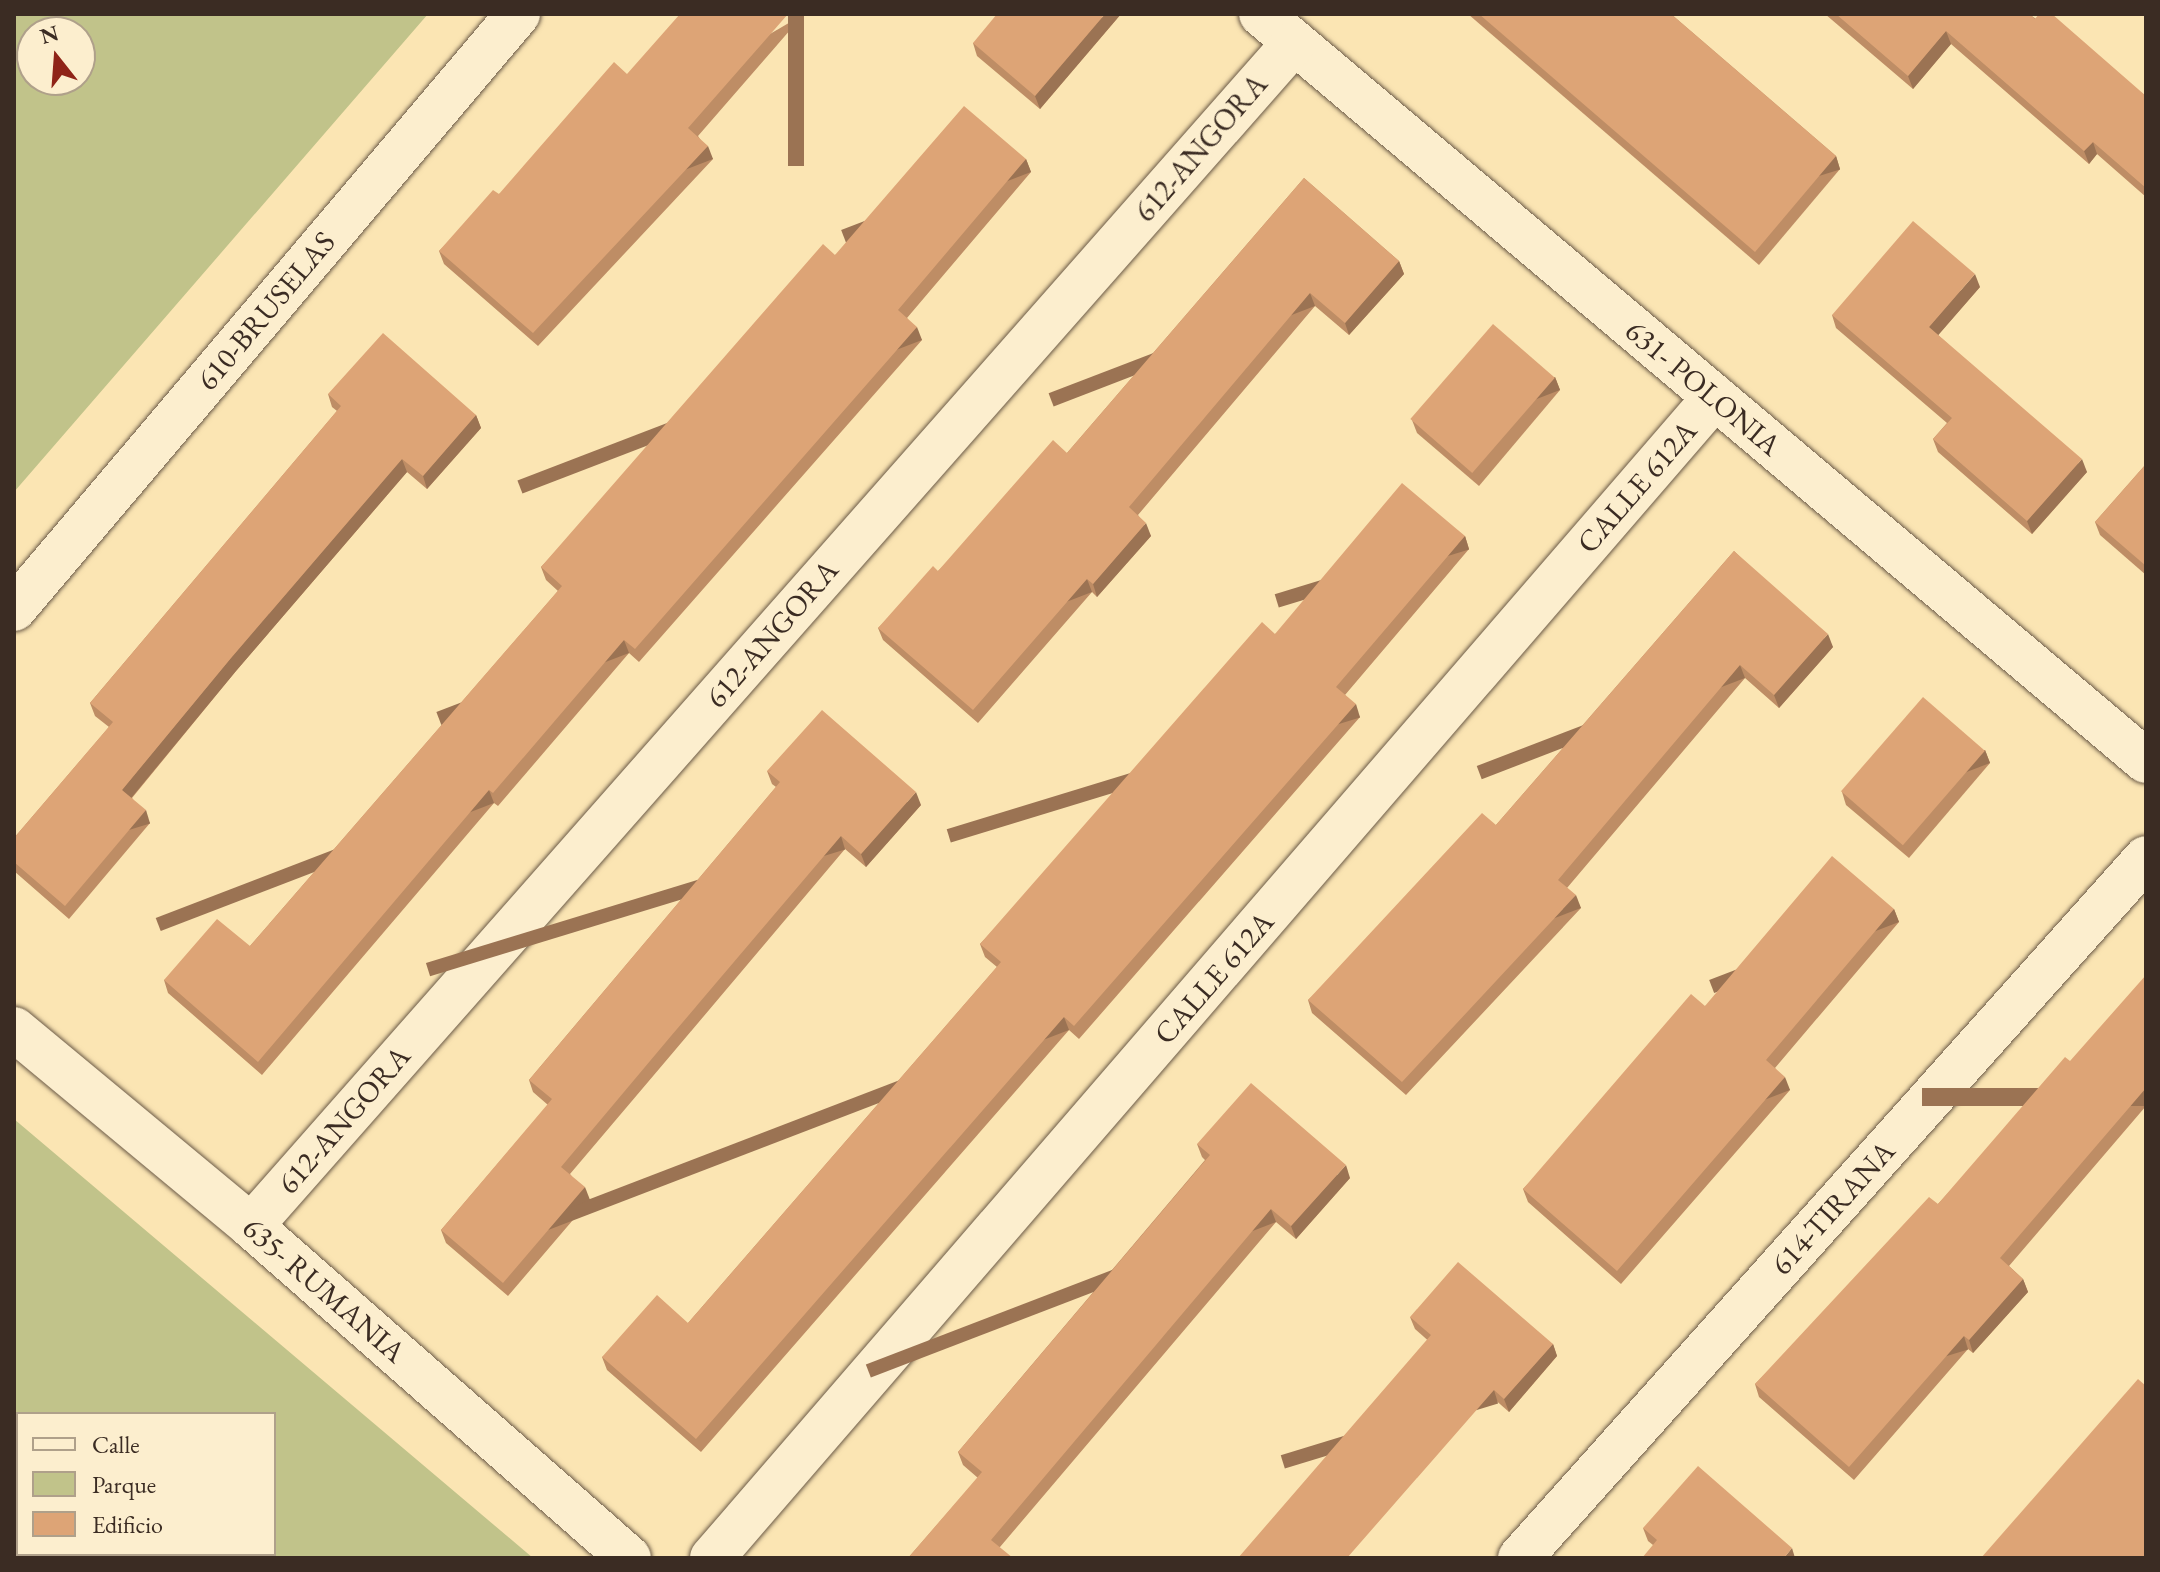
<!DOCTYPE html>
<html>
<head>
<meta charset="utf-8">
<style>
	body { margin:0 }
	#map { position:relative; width:2160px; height:1572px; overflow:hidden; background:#fbe5b3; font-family:"EB Garamond",serif }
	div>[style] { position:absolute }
	.green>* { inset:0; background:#c1c38a }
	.roads { filter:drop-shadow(0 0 2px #6b5a47) drop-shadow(0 0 2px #6b5a47) }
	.minor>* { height:44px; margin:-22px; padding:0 22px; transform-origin:22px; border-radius:22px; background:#fceece }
	.wall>* { inset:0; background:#be8d65 }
	.shaded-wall>* { inset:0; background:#9b7353; transform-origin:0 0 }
	.building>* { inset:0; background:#dda476; transform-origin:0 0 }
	span { translate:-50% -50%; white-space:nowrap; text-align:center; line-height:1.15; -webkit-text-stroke:7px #fceece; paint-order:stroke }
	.street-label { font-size:30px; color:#3b2c23 }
	.frame { position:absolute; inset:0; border:16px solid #3b2c23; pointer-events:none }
	.legend { position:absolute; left:16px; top:1412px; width:260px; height:144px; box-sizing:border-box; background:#fceece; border:2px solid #afa08a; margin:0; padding:10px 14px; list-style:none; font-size:24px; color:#3b2c23 }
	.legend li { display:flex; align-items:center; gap:16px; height:40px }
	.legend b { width:40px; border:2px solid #afa08a }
	.north { position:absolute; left:16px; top:16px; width:80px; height:80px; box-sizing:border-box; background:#fceece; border:2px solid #afa08a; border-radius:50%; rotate:343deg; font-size:22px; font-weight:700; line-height:32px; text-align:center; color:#3b2c23 }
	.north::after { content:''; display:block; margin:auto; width:28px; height:36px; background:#8f2418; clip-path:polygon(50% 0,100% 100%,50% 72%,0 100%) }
</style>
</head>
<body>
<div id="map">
	<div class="green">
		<div style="clip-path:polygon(evenodd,14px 14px,428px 14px,14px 492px,14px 14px,32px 32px,80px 32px,80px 80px,32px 80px,32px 32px)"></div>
		<div style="clip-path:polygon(evenodd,14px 1119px,533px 1558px,14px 1558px,14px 1119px,18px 1414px,274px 1414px,274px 1554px,18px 1554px,18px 1414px)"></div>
	</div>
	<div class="roads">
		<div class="minor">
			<div style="left:1261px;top:14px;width:1158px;rotate:40.17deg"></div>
			<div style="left:14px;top:609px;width:780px;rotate:-49.73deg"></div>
			<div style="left:14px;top:1029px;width:308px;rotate:39.7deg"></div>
			<div style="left:251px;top:1226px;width:503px;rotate:41.29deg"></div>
			<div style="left:251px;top:1226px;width:1577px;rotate:-48.6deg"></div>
			<div style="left:712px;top:1558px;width:1534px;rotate:-49.18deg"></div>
			<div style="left:1520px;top:1558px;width:939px;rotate:-48.19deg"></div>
		</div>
	</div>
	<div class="wall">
		<div style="clip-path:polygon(804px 14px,698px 136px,713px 159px,538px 346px,444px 264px,439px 251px,499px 194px)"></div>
		<div style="clip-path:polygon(1121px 14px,1040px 109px,977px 56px,973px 43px)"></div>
		<div style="clip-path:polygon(1468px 14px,1671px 14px,1836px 156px,1840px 169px,1759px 265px)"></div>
		<div style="clip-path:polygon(1825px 14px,2029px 14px,2146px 96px,2146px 197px,2097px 154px,2089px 164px,1951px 44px,1913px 89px)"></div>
		<div style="clip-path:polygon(1026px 159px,1031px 172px,907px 318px,922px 340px,639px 662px,629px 653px,498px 806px,494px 803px,262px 1075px,168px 993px,164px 980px,250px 946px,558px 591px,546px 580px,541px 567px,835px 255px)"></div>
		<div style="clip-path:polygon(1304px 178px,1399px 261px,1404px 274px,1349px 335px,1315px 306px,1138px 515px,1151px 536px,1097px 597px,1092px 592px,978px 723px,883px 640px,878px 628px,938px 571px,1067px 453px)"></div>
		<div style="clip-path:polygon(1980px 287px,1938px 335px,2087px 472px,2032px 534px,1938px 452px,1933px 439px,1947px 423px,1836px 328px,1832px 315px)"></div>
		<div style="clip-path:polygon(1555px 377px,1560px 390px,1479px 486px,1417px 433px,1412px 420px)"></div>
		<div style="clip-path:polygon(328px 394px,476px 415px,481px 428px,427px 489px,407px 472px,236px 671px,132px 798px,150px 823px,69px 919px,14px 871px,14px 838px,109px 727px,95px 716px,90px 703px,337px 411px,332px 407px)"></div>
		<div style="clip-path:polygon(2146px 464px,2146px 575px,2100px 535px,2095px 522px)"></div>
		<div style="clip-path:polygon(1465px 536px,1469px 549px,1345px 695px,1360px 717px,1079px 1039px,1069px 1030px,701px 1452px,607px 1370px,602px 1357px,688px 1323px,997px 967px,985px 957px,980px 944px,1275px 634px)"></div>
		<div style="clip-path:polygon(1734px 551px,1833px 647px,1779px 708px,1745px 678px,1567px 888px,1581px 908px,1406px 1095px,1312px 1013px,1308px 1000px,1496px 825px)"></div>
		<div style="clip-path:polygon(1985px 750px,1990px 763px,1909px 858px,1846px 805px,1842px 792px)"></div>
		<div style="clip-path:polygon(767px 771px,921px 805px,866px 867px,845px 849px,676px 1049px,570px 1174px,590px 1200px,508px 1296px,446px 1243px,441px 1230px,548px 1105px,533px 1092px,529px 1080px,776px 787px,772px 784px)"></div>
		<div style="clip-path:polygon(1894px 909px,1899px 922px,1775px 1068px,1790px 1090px,1621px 1284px,1528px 1202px,1523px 1189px,1705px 1006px)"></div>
		<div style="clip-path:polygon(2070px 1061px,2146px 1106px,2009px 1266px,2023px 1279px,2028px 1292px,1973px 1353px,1968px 1349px,1854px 1480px,1759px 1397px,1755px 1384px,1938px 1204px)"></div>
		<div style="clip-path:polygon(1197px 1144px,1350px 1178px,1296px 1239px,1276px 1222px,1000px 1547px,908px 1558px,978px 1478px,963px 1465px,958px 1452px,1205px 1160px,1202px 1157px)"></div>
		<div style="clip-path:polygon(1410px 1317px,1553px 1344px,1557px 1356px,1509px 1412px,1415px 1329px)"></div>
		<div style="clip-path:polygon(1643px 1528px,1795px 1558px,1653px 1545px,1648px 1541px)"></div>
	</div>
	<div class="shaded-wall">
		<div style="left:788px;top:14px;width:16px;height:152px"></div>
		<div style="clip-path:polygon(1105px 14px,1121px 14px,1040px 109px,1035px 96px)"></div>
		<div style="clip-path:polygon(1946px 31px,1951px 44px,1913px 89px,1908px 76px)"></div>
		<div style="clip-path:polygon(2093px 142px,2097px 154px,2089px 164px,2084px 151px)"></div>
		<div style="left:708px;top:146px;width:14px;height:256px;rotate:69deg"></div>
		<div style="left:1836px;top:156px;width:14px;height:126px;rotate:73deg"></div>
		<div style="left:1026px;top:159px;width:14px;height:198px;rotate:69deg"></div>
		<div style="clip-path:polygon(1399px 261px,1404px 274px,1349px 335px,1345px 323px)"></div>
		<div style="clip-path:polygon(1975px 274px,1980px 287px,1934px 340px,1929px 327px)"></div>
		<div style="left:1310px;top:293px;width:14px;height:280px;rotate:69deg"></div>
		<div style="left:917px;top:327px;width:14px;height:428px;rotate:69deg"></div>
		<div style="left:1555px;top:377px;width:14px;height:126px;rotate:69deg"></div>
		<div style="clip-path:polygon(476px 415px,481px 428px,427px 489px,423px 476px)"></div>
		<div style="clip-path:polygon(402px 459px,407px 472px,236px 671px,127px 803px,122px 790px,231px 658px)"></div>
		<div style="clip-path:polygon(2082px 459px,2087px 472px,2032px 534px,2027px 521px)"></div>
		<div style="clip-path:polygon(1146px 523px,1151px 536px,1097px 597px,1093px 584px)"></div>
		<div style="left:1465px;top:536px;width:14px;height:199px;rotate:73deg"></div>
		<div style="left:1087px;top:579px;width:14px;height:174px;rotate:69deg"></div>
		<div style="clip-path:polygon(1828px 634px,1833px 647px,1779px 708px,1774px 695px)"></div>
		<div style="left:624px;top:640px;width:14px;height:201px;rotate:69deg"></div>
		<div style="left:1740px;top:665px;width:14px;height:282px;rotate:69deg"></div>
		<div style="left:1356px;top:704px;width:14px;height:428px;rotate:73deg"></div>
		<div style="left:1985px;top:750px;width:14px;height:125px;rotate:69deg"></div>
		<div style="left:489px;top:790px;width:14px;height:357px;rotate:69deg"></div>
		<div style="clip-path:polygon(916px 792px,921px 805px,866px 867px,861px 854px)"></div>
		<div style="left:146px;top:810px;width:14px;height:126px;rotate:73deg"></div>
		<div style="left:841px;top:836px;width:14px;height:434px;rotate:73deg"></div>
		<div style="left:1576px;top:895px;width:14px;height:255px;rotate:69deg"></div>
		<div style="left:1894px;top:909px;width:14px;height:198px;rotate:69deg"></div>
		<div style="left:1064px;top:1017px;width:14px;height:560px;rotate:69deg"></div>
		<div style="left:1785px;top:1077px;width:14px;height:257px;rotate:69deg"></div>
		<div style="left:2146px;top:1088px;width:18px;height:224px;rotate:90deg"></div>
		<div style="clip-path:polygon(1346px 1165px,1350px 1178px,1296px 1239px,1291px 1226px)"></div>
		<div style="left:585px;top:1187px;width:14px;height:126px;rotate:69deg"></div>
		<div style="left:1271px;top:1209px;width:14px;height:434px;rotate:69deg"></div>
		<div style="clip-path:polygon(2023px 1279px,2028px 1292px,1973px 1353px,1969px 1340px)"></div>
		<div style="left:1964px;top:1336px;width:14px;height:174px;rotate:73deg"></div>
		<div style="clip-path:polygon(1553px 1344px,1557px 1356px,1509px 1412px,1504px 1399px)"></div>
		<div style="left:1494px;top:1390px;width:14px;height:223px;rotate:73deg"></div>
		<div style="clip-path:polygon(1792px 1548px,1795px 1558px,1784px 1558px)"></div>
	</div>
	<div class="building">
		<div style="clip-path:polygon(680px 14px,788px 14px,688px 128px,708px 146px,533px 333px,439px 251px,493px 190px,499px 194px,614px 62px,627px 74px)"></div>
		<div style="clip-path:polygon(997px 14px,1105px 14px,1035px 96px,973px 43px)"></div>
		<div style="clip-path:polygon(1479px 14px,1671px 14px,1836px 156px,1755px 252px)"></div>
		<div style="clip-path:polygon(1836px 14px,2029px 14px,2035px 19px,2039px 14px,2052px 14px,2146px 96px,2146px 188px,2093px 142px,2084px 151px,1946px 31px,1908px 76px)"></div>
		<div style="clip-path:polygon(964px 106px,1026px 159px,898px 310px,917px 327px,635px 649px,624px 640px,493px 793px,489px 790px,258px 1062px,164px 980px,217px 919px,250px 946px,562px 586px,541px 567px,823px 244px,835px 255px)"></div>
		<div style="clip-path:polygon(1304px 178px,1399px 261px,1345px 323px,1310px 293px,1129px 507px,1146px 523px,1093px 584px,1087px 579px,973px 710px,878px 628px,933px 566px,938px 571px,1053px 440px,1067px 453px)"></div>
		<div style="clip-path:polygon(1913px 221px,1975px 274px,1929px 327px,2082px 459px,2027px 521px,1933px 439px,1952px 418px,1832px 315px)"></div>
		<div style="left:1493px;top:324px;width:82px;height:126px;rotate:41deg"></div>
		<div style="clip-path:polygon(383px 333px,476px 415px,423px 476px,402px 459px,231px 658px,122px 790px,146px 810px,65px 906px,14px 862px,14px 838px,113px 722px,90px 703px,341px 406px,328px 394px)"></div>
		<div style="clip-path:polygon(2146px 464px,2146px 566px,2095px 522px)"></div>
		<div style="clip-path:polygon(1402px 483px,1465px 536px,1336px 687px,1356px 704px,1074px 1026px,1064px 1017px,696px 1439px,602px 1357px,657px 1295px,688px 1323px,1001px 962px,980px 944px,1262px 622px,1275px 634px)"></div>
		<div style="clip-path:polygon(1734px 551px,1828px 634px,1774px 695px,1740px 665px,1558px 880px,1576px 895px,1402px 1082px,1308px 1000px,1482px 813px,1496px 825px)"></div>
		<div style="left:1923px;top:697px;width:82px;height:125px;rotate:41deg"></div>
		<div style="clip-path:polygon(822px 710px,916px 792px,861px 854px,841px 836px,671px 1036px,561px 1167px,585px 1187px,503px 1283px,441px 1230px,552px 1099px,529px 1080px,780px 782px,767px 771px)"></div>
		<div style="clip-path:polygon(1832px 856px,1894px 909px,1766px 1060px,1785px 1077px,1617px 1271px,1523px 1189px,1691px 994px,1705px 1006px)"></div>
		<div style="clip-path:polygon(2146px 975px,2146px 1088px,2000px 1258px,2023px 1279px,1969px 1340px,1964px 1336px,1849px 1467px,1755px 1384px,1929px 1197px,1938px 1204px,2065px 1057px,2070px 1061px)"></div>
		<div style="clip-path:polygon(1251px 1083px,1346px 1165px,1291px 1226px,1271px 1209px,991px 1540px,1013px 1558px,908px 1558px,982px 1472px,958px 1452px,1210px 1155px,1197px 1144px)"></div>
		<div style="clip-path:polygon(1458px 1262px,1553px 1344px,1504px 1399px,1494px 1390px,1347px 1558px,1238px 1558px,1431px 1335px,1410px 1317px)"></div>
		<div style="clip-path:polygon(2138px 1379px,2146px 1386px,2146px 1558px,1981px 1558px)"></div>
		<div style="clip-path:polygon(1698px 1466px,1792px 1548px,1784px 1558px,1642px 1558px,1657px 1540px,1643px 1528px)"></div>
	</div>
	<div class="street-label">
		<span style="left:1201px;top:148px;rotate:-49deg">612-ANGORA</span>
		<span style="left:266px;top:311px;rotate:-50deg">610-BRUSELAS</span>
		<span style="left:1703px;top:388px;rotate:40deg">631- POLONIA</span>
		<span style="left:1637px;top:487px;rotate:-49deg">CALLE 612A</span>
		<span style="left:772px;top:634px;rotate:-49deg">612-ANGORA</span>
		<span style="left:1214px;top:978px;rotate:-49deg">CALLE 612A</span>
		<span style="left:344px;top:1120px;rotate:-49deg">612-ANGORA</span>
		<span style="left:1833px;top:1208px;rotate:-48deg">614-TIRANA</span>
		<span style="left:324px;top:1290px;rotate:41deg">635- RUMANIA</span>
	</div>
	<div class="frame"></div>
	<ul class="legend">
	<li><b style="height:10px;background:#fceece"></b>Calle</li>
	<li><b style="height:22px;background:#c1c38a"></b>Parque</li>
	<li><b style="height:22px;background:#dda476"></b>Edificio</li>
	</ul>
	<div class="north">N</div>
</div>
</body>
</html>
